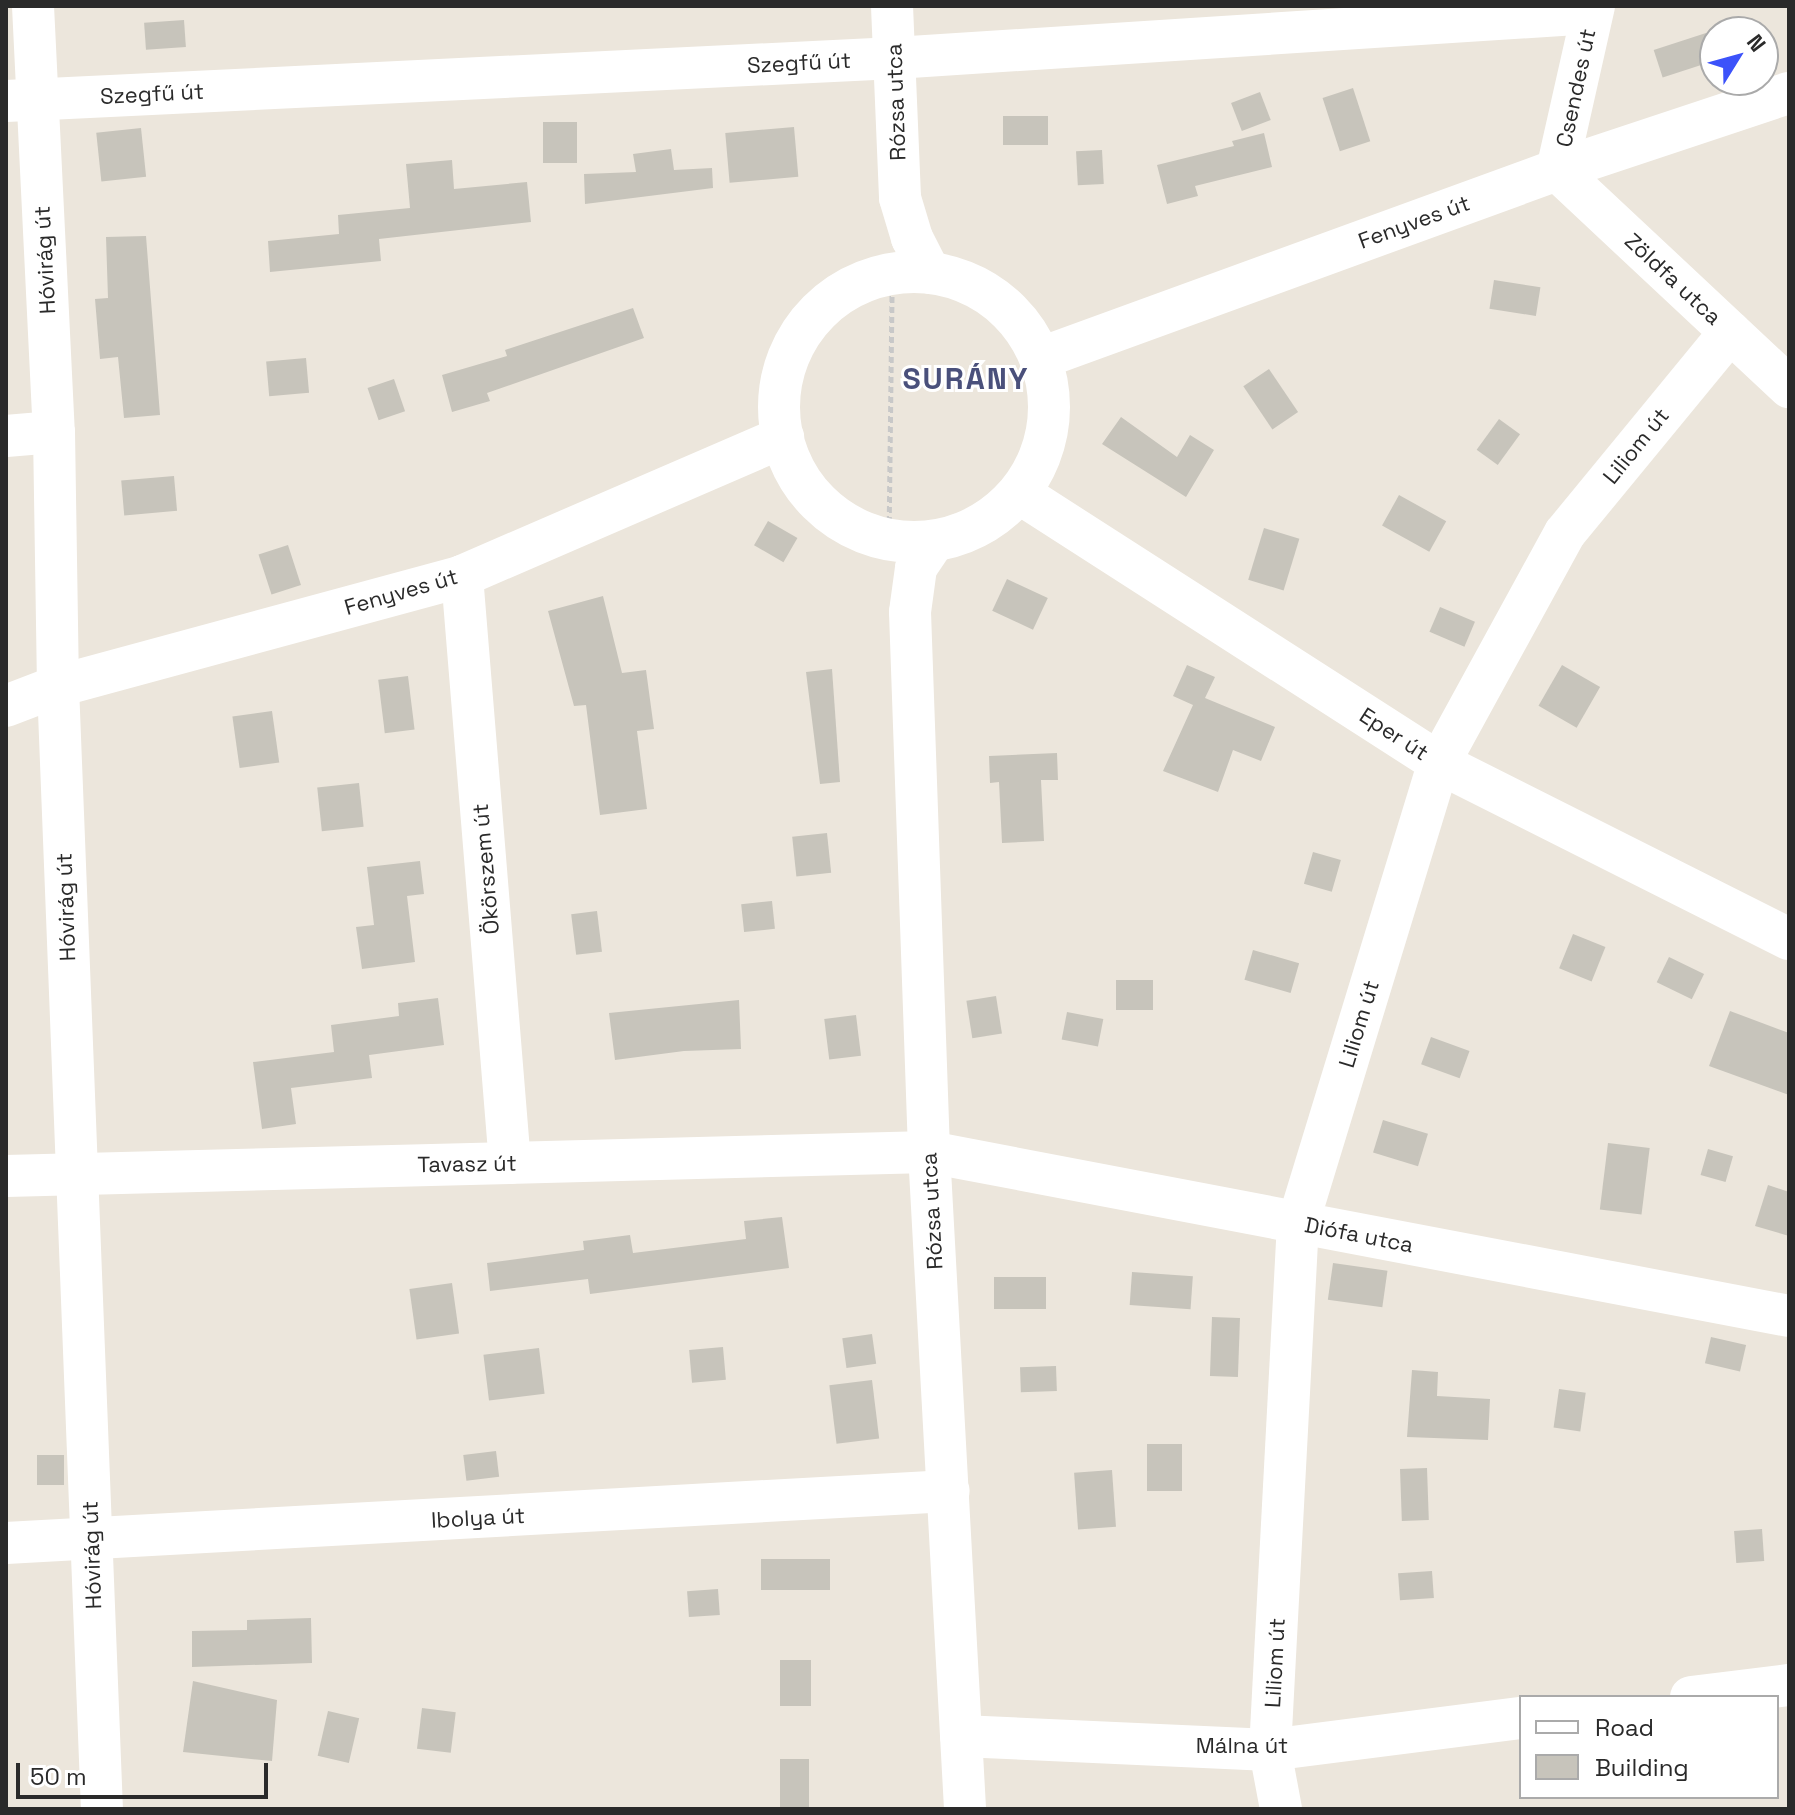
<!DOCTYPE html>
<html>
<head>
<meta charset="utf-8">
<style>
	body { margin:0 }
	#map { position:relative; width:1795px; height:1815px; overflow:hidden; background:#ece6dc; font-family:"Space Grotesk",sans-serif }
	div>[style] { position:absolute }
	.building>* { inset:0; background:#c7c4bb; transform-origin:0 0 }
	.path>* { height:5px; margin-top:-2.5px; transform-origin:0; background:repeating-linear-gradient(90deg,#c8c8c8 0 6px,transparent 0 10px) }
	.minor>* { height:42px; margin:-21px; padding:0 21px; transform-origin:21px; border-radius:21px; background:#fff }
	.minor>.ring { margin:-21px; padding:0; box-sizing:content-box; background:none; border:42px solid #fff; border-radius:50% }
	span { translate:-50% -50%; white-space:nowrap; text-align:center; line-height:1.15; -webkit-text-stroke:6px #fff; paint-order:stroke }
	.street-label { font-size:22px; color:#2a2a2a }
	.district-label { font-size:30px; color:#4a507b; font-weight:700; letter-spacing:2px }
	.frame { position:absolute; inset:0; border:8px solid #2a2a2a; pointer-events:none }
	.legend { position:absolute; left:1519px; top:1695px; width:260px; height:104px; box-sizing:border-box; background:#fff; border:2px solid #aaa; margin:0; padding:10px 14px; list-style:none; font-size:24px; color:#2a2a2a }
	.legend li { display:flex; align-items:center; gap:16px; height:40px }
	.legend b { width:40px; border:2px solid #aaa }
	.north { position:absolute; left:1699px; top:16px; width:80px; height:80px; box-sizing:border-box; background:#fff; border:2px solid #aaa; border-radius:50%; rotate:53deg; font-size:22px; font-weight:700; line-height:32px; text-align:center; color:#2a2a2a }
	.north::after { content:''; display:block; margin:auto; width:28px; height:36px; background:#3c52fa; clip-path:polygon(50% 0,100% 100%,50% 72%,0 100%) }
	.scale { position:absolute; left:16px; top:1763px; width:252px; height:36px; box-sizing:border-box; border:4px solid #2a2a2a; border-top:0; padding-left:10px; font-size:24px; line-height:28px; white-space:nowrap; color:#2a2a2a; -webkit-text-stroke:6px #fff; paint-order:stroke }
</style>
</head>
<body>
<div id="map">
	<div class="building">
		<div style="left:184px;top:20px;width:27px;height:40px;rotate:86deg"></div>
		<div style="left:1706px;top:33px;width:29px;height:55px;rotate:72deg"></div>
		<div style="left:1353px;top:88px;width:56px;height:32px;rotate:72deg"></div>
		<div style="left:1260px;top:92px;width:30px;height:31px;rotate:69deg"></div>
		<div style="left:1048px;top:116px;width:29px;height:45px;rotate:90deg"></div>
		<div style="left:543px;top:122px;width:34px;height:41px"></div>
		<div style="left:794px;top:127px;width:50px;height:69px;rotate:85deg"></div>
		<div style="left:141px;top:128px;width:49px;height:45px;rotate:84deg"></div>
		<div style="clip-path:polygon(1264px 133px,1272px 167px,1195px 186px,1198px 196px,1167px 204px,1157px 165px,1234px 146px,1232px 141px)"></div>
		<div style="clip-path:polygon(671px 149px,674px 170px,712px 168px,713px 188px,585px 204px,584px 174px,636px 172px,633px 154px)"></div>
		<div style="left:1102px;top:150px;width:34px;height:26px;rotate:87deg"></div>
		<div style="clip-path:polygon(452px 160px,454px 189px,527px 182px,531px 222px,379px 239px,381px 261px,270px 272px,268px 241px,339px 234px,338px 215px,410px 208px,406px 164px)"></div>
		<div style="clip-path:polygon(146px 236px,160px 415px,124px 418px,118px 357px,100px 359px,95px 299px,108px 298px,106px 237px)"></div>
		<div style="left:1494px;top:280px;width:47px;height:29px;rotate:9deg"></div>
		<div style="clip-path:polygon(633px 308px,644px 338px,487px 393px,490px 401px,452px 412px,442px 375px,507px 356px,505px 350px)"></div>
		<div style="left:306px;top:358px;width:35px;height:40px;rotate:85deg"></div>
		<div style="left:1269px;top:369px;width:52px;height:31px;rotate:56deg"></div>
		<div style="left:394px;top:379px;width:34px;height:28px;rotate:71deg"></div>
		<div style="clip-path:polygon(1121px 417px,1177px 457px,1190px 435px,1214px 450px,1186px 497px,1102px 444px)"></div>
		<div style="left:1499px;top:419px;width:26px;height:38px;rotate:36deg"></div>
		<div style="left:174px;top:476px;width:35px;height:53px;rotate:85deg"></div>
		<div style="left:1399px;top:495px;width:54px;height:35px;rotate:29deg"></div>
		<div style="left:768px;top:521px;width:34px;height:28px;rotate:30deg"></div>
		<div style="left:1264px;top:528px;width:37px;height:54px;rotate:17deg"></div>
		<div style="left:288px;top:545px;width:42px;height:31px;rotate:72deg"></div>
		<div style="left:1007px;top:579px;width:45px;height:35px;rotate:25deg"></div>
		<div style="clip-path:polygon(603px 596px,622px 673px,646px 670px,654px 729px,637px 731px,647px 809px,600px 815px,586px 705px,574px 706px,548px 611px)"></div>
		<div style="left:1440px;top:607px;width:38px;height:27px;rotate:23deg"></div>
		<div style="clip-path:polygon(1187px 665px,1215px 677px,1205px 698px,1275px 727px,1261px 761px,1233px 750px,1218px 792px,1163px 771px,1193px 705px,1173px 696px)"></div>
		<div style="left:1562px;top:665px;width:44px;height:47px;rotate:30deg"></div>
		<div style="clip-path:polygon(832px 669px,840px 782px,820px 784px,806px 672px)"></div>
		<div style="left:408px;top:676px;width:54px;height:30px;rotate:83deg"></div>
		<div style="left:272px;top:711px;width:52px;height:40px;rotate:82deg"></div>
		<div style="clip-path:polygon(1057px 753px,1058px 780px,1041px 780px,1044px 841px,1002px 843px,999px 782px,990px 783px,989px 756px)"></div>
		<div style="left:359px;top:783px;width:44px;height:42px;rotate:84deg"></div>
		<div style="left:827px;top:833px;width:40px;height:35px;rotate:84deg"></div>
		<div style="left:1313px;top:852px;width:29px;height:33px;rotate:16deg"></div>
		<div style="clip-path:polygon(420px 861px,424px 894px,407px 896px,415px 962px,362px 969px,356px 927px,374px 925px,367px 867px)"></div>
		<div style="left:772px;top:901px;width:28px;height:31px;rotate:84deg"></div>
		<div style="left:597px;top:911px;width:41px;height:26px;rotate:83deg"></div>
		<div style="left:1573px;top:934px;width:35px;height:37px;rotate:22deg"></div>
		<div style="left:1253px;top:950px;width:48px;height:31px;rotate:16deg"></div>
		<div style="left:1669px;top:957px;width:39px;height:28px;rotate:26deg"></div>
		<div style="left:1116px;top:980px;width:37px;height:30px"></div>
		<div style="left:996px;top:996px;width:38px;height:30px;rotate:81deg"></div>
		<div style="clip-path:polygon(438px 998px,444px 1045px,369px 1055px,372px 1078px,291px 1088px,296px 1124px,262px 1129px,253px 1062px,334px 1052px,331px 1025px,399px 1016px,398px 1003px)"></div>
		<div style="clip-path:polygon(739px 1000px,741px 1049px,684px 1051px,615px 1060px,609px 1013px)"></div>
		<div style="clip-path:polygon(1730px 1011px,1789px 1033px,1789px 1095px,1709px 1066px)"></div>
		<div style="left:1067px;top:1012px;width:37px;height:28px;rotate:11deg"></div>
		<div style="left:856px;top:1015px;width:41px;height:32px;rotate:83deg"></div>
		<div style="left:1431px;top:1037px;width:41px;height:29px;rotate:20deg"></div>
		<div style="left:1383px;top:1120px;width:47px;height:34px;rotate:17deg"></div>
		<div style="left:1608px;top:1143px;width:42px;height:67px;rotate:7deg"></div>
		<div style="left:1708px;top:1149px;width:26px;height:27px;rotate:16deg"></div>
		<div style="clip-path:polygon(1768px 1185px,1789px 1192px,1789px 1236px,1755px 1226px)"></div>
		<div style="clip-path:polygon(782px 1217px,789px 1268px,590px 1294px,588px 1279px,490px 1291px,487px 1263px,584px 1250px,583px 1241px,630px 1235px,633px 1253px,746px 1239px,744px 1221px)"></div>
		<div style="left:1333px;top:1263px;width:55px;height:37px;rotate:8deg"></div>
		<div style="left:1132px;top:1272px;width:61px;height:33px;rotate:4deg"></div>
		<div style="left:994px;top:1277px;width:52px;height:32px"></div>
		<div style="left:452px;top:1283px;width:51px;height:43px;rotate:82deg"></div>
		<div style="left:1212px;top:1317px;width:28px;height:59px;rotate:2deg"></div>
		<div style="left:872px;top:1334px;width:30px;height:30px;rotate:82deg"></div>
		<div style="left:1711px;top:1337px;width:36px;height:27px;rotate:13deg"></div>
		<div style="left:723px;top:1347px;width:33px;height:34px;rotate:85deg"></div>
		<div style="left:539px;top:1348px;width:46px;height:56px;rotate:83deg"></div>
		<div style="left:1056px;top:1366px;width:25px;height:36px;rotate:88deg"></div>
		<div style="clip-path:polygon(1412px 1370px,1438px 1372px,1437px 1396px,1490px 1399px,1488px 1440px,1407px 1437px)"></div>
		<div style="left:872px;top:1380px;width:59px;height:43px;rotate:83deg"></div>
		<div style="left:1559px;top:1389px;width:27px;height:39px;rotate:8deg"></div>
		<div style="left:1147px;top:1444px;width:35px;height:47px"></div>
		<div style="left:496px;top:1451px;width:26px;height:33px;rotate:83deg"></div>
		<div style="left:64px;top:1455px;width:30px;height:27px;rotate:90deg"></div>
		<div style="left:1427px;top:1468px;width:52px;height:27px;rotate:88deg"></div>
		<div style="left:1112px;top:1470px;width:57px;height:38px;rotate:86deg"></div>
		<div style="left:1762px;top:1529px;width:32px;height:28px;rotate:86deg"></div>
		<div style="left:761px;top:1559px;width:69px;height:31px"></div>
		<div style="left:1432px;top:1571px;width:27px;height:34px;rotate:86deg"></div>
		<div style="left:718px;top:1589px;width:26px;height:31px;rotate:86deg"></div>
		<div style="clip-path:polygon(311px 1618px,312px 1663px,192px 1667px,192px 1631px,247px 1630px,247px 1620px)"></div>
		<div style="left:780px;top:1660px;width:31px;height:46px"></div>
		<div style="clip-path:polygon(193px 1681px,277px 1700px,272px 1761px,183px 1752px)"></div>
		<div style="left:422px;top:1708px;width:34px;height:41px;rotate:7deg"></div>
		<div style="left:328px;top:1711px;width:32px;height:46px;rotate:13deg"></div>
		<div style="left:780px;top:1759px;width:29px;height:49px"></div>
	</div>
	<div class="path">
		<div style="left:889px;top:542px;width:258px;rotate:-89.3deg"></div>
	</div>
	<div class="minor">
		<div style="left:33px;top:6px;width:427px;rotate:87.2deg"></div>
		<div style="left:54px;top:432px;width:254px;rotate:89.1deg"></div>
		<div style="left:58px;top:686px;width:1124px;rotate:87.76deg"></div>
		<div style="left:892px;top:6px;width:192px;rotate:87.6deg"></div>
		<div style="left:900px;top:198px;width:42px;rotate:73.3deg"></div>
		<div style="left:912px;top:238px;width:39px;rotate:63deg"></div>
		<div style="left:1594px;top:6px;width:168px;rotate:102.7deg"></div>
		<div style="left:1557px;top:170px;width:318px;rotate:43.1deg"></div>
		<div style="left:6px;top:101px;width:890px;rotate:-2.77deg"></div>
		<div style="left:895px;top:58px;width:698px;rotate:-3.69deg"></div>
		<div class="ring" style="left:779px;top:272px;width:228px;height:228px"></div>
		<div style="left:1041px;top:358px;width:549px;rotate:-20.02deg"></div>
		<div style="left:1557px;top:170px;width:244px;rotate:-18.4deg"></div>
		<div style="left:6px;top:436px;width:48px;rotate:-4.8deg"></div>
		<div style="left:1019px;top:493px;width:499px;rotate:32.7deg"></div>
		<div style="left:1439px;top:763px;width:392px;rotate:26.7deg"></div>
		<div style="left:934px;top:541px;width:32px;rotate:124deg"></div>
		<div style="left:916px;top:568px;width:44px;rotate:97.8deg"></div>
		<div style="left:910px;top:612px;width:540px;rotate:87.98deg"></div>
		<div style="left:929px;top:1152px;width:658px;rotate:86.86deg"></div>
		<div style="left:462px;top:576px;width:589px;rotate:85.33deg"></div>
		<div style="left:6px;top:706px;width:56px;rotate:-21deg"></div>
		<div style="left:58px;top:686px;width:419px;rotate:-15.2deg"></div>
		<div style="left:462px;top:576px;width:350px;rotate:-23.4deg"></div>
		<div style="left:6px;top:1176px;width:923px;rotate:-1.49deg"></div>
		<div style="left:929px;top:1152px;width:875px;rotate:10.8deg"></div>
		<div style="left:6px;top:1543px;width:944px;rotate:-3.16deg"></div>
		<div style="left:1691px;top:1697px;width:99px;rotate:-7deg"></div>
		<div style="left:961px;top:1736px;width:309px;rotate:2.6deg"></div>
		<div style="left:1270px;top:1750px;width:253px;rotate:-7.3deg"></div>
		<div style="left:1281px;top:1809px;width:60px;rotate:-100.6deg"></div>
		<div style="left:1270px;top:1750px;width:528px;rotate:-86.96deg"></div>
		<div style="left:1298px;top:1223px;width:481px;rotate:-73deg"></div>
		<div style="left:1439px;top:763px;width:262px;rotate:-61.3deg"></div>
		<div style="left:1565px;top:533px;width:260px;rotate:-50.6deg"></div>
	</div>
	<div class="street-label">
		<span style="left:799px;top:63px;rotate:-3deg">Szegfű út</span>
		<span style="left:1576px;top:88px;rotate:-78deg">Csendes út</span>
		<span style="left:152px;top:94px;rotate:-3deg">Szegfű út</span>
		<span style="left:896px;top:102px;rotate:-92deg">Rózsa utca</span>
		<span style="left:1414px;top:222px;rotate:-20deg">Fenyves út</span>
		<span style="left:45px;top:260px;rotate:-93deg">Hóvirág út</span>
		<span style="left:1673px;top:279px;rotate:43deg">Zöldfa utca</span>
		<span style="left:1636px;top:446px;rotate:-51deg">Liliom út</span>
		<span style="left:401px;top:592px;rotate:-16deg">Fenyves út</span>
		<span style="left:1394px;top:734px;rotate:33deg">Eper út</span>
		<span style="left:486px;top:869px;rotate:-95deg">Ökörszem út</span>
		<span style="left:66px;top:907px;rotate:-92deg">Hóvirág út</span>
		<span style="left:1359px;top:1024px;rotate:-73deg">Liliom út</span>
		<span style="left:467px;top:1164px;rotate:-1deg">Tavasz út</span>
		<span style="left:932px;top:1211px;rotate:-93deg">Rózsa utca</span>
		<span style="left:1359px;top:1235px;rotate:11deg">Diófa utca</span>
		<span style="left:478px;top:1518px;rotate:-3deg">Ibolya út</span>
		<span style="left:92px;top:1555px;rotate:-92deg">Hóvirág út</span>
		<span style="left:1275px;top:1663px;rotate:-87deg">Liliom út</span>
		<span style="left:1242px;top:1746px">Málna út</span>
	</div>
	<div class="district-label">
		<span style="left:966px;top:379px">SURÁNY</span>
	</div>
	<div class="frame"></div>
	<ul class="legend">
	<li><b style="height:10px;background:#fff"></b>Road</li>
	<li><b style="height:22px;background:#c7c4bb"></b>Building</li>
	</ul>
	<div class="north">N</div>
	<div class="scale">50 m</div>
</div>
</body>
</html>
